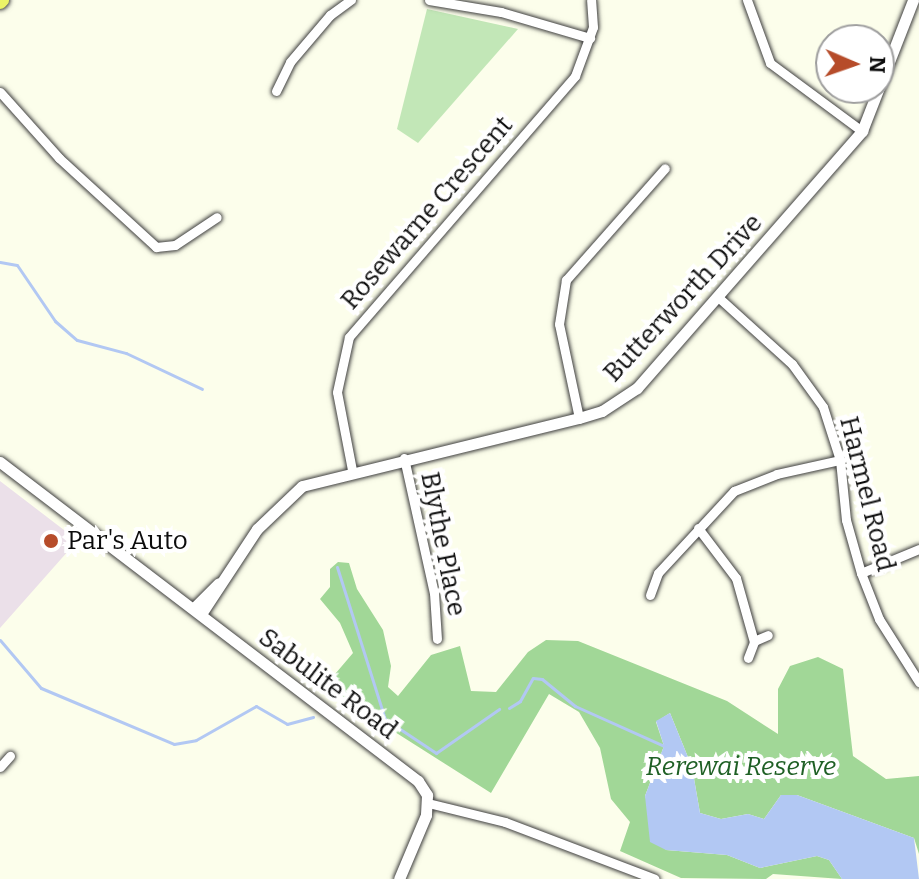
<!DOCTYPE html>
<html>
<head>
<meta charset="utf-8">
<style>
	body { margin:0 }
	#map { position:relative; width:919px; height:879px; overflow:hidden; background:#fcfeeb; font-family:Bitter,serif }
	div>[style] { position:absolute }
	.industrial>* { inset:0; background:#ebe0e9 }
	.green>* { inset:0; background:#c2e7b7 }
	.forest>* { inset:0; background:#a1d797 }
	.water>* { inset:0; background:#b2c8f3 }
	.stream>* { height:3px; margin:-1.5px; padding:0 1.5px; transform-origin:1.5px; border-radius:1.5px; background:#b2c8f3 }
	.roads { filter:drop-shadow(0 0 2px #3f3f3f) drop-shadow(0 0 2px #3f3f3f) }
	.minor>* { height:9px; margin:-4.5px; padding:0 4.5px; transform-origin:4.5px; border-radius:4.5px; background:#fff }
	.tertiary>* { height:11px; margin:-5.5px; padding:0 5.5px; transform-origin:5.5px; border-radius:5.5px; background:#fff }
	.primary>* { height:14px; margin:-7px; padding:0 7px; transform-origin:7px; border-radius:7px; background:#ecf367 }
	.dots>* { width:22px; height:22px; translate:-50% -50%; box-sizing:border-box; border:4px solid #fff; border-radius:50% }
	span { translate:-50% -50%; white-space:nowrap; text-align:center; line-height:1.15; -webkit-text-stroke:8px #fff; paint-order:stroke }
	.street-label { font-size:26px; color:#0c0c0c }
	.poi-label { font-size:26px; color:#0c0c0c }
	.left { translate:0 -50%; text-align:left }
	.park-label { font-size:26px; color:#1f6025; font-style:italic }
	.north { position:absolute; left:815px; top:24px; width:80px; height:80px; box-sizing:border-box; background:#fff; border:2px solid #9e9e9e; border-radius:50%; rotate:92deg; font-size:22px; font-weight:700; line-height:32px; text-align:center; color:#0c0c0c }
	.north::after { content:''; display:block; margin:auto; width:28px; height:36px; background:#b64c2a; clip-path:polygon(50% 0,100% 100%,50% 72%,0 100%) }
</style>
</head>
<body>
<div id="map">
	<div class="industrial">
		<div style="clip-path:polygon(0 481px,81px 543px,77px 541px,0 628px)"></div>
	</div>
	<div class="green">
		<div style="clip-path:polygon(427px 9px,518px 29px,418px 143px,397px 129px)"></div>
	</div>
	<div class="forest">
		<div style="clip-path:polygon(338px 562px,349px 563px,357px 589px,383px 630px,391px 666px,388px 687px,398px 696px,431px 655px,460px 646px,471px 691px,496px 692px,528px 652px,546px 640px,578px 641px,727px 701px,778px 734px,778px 689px,790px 666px,818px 657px,843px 669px,853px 756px,886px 779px,919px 776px,919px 854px,914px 838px,797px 795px,781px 795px,764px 819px,748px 814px,721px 819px,700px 813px,692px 767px,670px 713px,656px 722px,664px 746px,645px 796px,666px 850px,727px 855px,760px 868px,817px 856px,829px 860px,842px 879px,773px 874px,766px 879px,681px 878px,620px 851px,630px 822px,611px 799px,600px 748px,579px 712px,549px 694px,491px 793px,324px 687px,353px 653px,340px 623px,320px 599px,330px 587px,330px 569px)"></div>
	</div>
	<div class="water">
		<div style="clip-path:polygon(670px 713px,692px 767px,700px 813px,721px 819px,748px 814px,764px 819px,781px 795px,797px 795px,914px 838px,919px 879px,842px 879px,829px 860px,817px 856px,760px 868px,727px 855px,666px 850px,650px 842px,645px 796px,664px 746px,656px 721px)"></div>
	</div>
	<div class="stream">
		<div style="left:0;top:262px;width:17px;rotate:10deg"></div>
		<div style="left:17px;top:265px;width:68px;rotate:55.8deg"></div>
		<div style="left:55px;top:321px;width:29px;rotate:41deg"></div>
		<div style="left:77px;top:340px;width:51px;rotate:14.9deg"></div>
		<div style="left:126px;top:353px;width:84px;rotate:25.3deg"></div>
		<div style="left:337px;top:567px;width:159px;rotate:72.5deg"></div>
		<div style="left:0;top:640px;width:63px;rotate:49.5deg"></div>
		<div style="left:41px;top:688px;width:144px;rotate:22.8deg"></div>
		<div style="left:174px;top:744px;width:22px;rotate:-10deg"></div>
		<div style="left:196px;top:740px;width:69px;rotate:-29.5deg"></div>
		<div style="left:256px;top:706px;width:36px;rotate:30deg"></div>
		<div style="left:287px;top:724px;width:27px;rotate:-15deg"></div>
		<div style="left:344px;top:704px;width:23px;rotate:7deg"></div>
		<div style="left:367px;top:707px;width:83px;rotate:33.7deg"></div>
		<div style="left:436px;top:753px;width:77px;rotate:-34.9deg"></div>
		<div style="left:509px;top:708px;width:13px;rotate:-32deg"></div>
		<div style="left:520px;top:701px;width:26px;rotate:-61deg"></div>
		<div style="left:533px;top:678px;width:9px;rotate:6deg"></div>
		<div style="left:542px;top:679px;width:43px;rotate:39.3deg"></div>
		<div style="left:575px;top:706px;width:98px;rotate:24.2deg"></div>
	</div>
	<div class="roads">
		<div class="minor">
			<div style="left:429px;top:0;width:73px;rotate:9.5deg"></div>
			<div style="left:501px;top:12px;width:93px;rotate:16.3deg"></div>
			<div style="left:747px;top:0;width:67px;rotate:69.9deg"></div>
			<div style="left:770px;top:63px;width:114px;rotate:36.5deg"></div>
			<div style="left:276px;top:91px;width:32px;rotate:-64deg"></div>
			<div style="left:290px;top:62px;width:62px;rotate:-49.6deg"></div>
			<div style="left:330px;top:15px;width:26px;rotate:-36deg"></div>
			<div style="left:0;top:92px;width:89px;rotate:48.2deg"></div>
			<div style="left:59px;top:158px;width:132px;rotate:42.5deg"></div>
			<div style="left:156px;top:247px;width:19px;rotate:-6deg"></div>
			<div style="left:175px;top:245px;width:50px;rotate:-33.7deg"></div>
			<div style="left:718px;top:297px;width:100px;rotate:42.2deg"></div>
			<div style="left:792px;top:364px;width:53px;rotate:54.2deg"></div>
			<div style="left:823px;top:407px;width:56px;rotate:72.2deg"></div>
			<div style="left:840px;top:460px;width:60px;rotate:84.3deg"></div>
			<div style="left:846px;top:520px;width:55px;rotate:74.2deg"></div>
			<div style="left:861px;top:573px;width:49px;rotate:68.6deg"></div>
			<div style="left:879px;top:619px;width:75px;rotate:57.6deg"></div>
			<div style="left:579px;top:418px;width:96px;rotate:-102deg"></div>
			<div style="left:559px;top:324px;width:45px;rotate:-81deg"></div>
			<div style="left:566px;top:280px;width:149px;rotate:-48.5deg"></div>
			<div style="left:404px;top:458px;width:138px;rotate:77.5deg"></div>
			<div style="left:434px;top:593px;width:46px;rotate:86.3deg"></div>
			<div style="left:352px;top:470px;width:79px;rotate:-100.9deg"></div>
			<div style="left:337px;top:392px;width:56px;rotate:-77.7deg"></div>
			<div style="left:349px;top:337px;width:345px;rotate:-49.1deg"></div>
			<div style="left:575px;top:76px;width:52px;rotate:-69.8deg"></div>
			<div style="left:593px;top:27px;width:27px;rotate:-94deg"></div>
			<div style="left:698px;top:528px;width:63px;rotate:52.8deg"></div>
			<div style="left:736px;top:578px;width:66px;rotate:74.3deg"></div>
			<div style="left:754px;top:642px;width:17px;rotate:111deg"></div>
			<div style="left:861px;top:573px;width:63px;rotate:-22.5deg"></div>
			<div style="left:650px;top:595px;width:23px;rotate:-70deg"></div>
			<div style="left:658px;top:573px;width:112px;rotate:-47.2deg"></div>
			<div style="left:734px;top:491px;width:46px;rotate:-21.6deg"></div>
			<div style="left:777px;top:474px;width:65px;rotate:-12.5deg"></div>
			<div style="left:754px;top:641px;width:15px;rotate:-23deg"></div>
			<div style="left:0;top:767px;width:15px;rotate:-48deg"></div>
			<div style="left:428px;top:803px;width:79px;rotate:13.9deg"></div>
			<div style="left:505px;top:822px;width:160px;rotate:20.8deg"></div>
		</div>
		<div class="tertiary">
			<div style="left:0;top:462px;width:526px;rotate:37.35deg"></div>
			<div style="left:418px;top:781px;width:17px;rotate:57deg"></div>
			<div style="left:427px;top:795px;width:20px;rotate:93deg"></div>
			<div style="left:426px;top:815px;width:69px;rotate:112.9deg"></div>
			<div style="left:194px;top:608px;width:35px;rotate:-45deg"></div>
			<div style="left:201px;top:614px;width:102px;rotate:-56.6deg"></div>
			<div style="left:257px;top:529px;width:62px;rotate:-43.7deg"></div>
			<div style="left:302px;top:486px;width:285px;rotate:-13.8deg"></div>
			<div style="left:579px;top:418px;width:24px;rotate:-17deg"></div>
			<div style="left:602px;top:411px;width:42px;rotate:-33.3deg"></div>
			<div style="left:637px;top:388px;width:342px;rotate:-48.8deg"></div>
			<div style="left:862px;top:131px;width:141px;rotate:-68.7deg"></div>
		</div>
		<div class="primary">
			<div style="left:0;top:2px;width:3px;rotate:-45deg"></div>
		</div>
	</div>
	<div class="dots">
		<div style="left:51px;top:541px;background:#b64c2a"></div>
	</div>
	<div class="street-label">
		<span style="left:427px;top:213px;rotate:-49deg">Rosewarne Crescent</span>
		<span style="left:683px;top:298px;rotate:-47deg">Butterworth Drive</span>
		<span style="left:867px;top:494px;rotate:76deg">Harmel Road</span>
		<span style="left:443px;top:544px;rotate:79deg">Blythe Place</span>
		<span style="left:328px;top:684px;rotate:37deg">Sabulite Road</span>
	</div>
	<div class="poi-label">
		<span class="left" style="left:67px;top:541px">Par's Auto</span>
	</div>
	<div class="park-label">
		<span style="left:741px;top:767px">Rerewai Reserve</span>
	</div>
	<div class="north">N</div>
</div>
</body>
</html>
